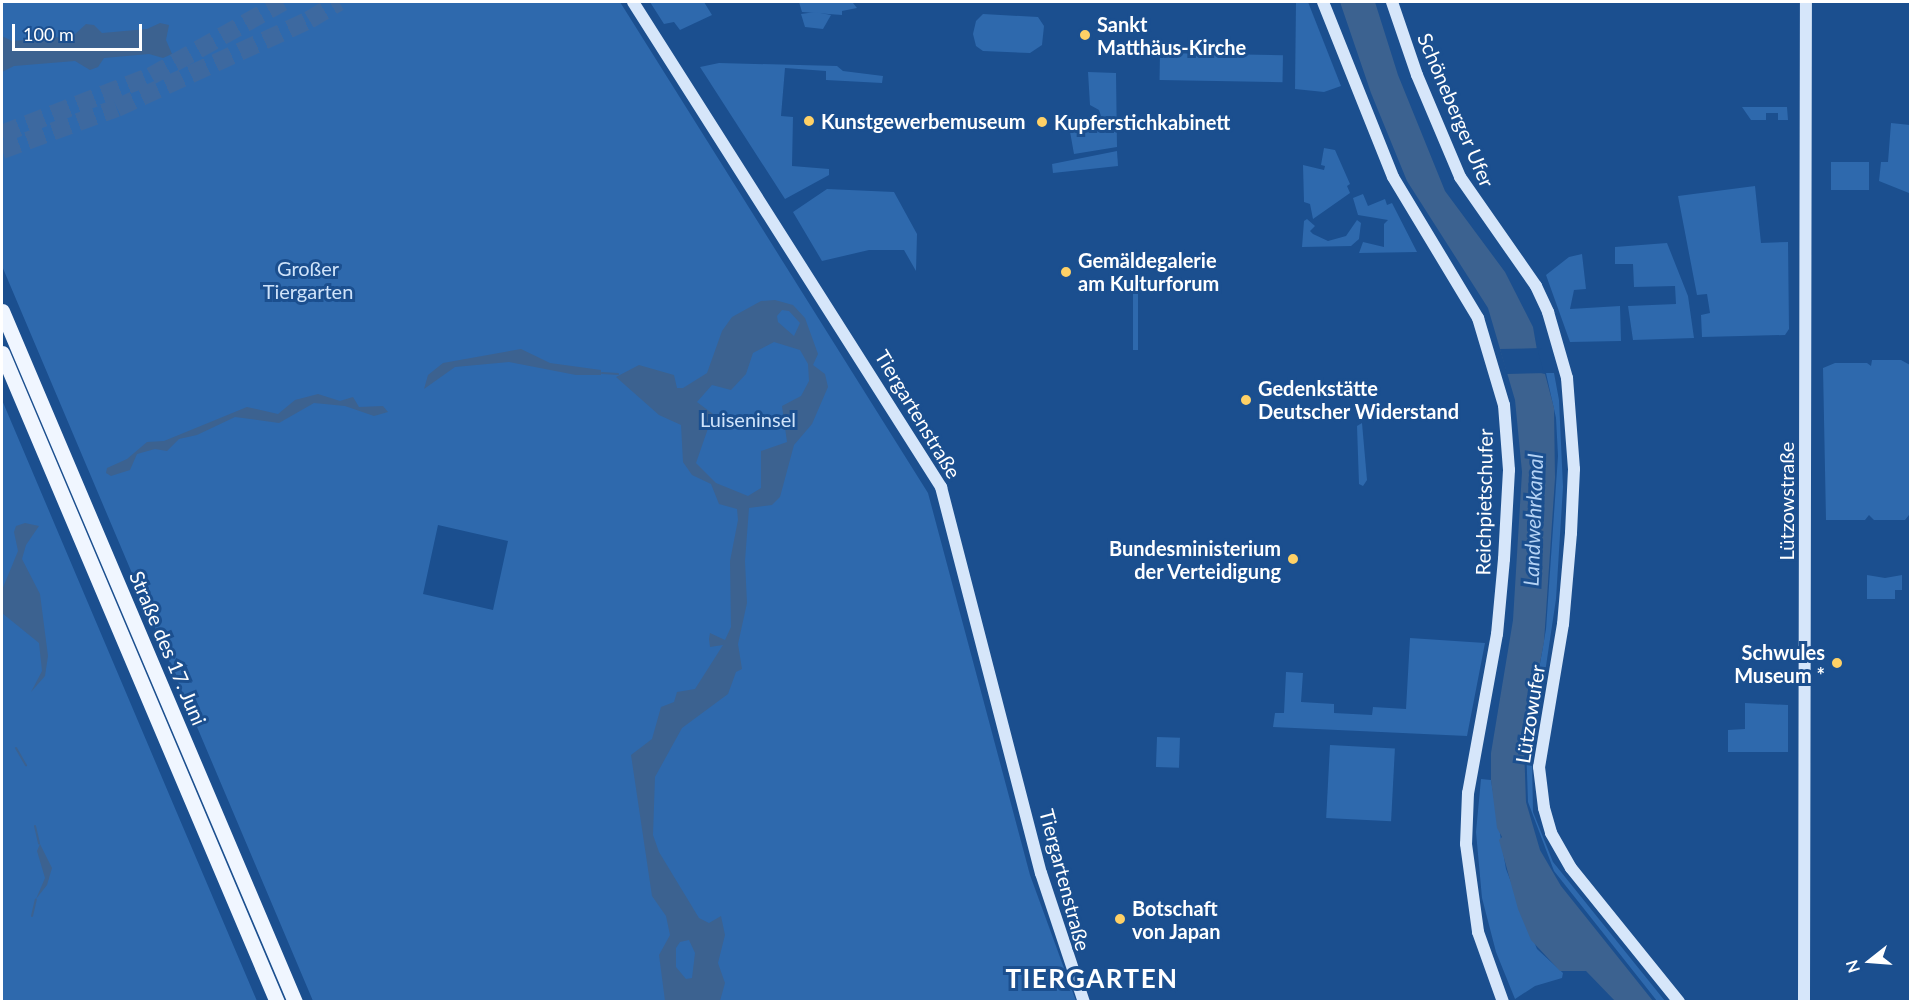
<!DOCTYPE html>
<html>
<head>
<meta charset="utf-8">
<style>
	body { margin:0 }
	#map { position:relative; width:1912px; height:1003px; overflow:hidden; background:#1b4f8f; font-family:Lato,sans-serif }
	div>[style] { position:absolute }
	.green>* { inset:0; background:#2e69ad; transform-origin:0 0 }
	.water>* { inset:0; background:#3c6290 }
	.pier>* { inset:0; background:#1b4f8f }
	.stream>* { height:2px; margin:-1px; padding:0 1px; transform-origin:1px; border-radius:1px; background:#3c6290 }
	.highway-tunnel>* { height:18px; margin-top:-9px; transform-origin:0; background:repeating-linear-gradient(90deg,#3d69a0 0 18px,transparent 0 27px) }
	.secondary>* { height:12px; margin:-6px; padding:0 6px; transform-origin:6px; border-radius:6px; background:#d6e6fa }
	.primary>* { height:15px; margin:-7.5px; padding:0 7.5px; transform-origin:7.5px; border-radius:7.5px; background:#f0f6ff }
	.dots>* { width:16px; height:16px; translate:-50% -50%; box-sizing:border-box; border:3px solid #1b4f8f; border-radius:50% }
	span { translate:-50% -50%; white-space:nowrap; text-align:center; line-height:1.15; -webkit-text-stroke:6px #1b4f8f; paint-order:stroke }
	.poi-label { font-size:20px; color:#fff; font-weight:700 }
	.left { translate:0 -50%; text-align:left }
	.right { translate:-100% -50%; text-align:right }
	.street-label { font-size:20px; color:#fff }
	.park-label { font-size:20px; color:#cfe3fa }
	.water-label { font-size:21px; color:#b5d3f5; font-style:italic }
	.district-label { font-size:26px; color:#fff; font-weight:700; letter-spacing:1.5px }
	.frame { position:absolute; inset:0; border:3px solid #fff; pointer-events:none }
	.north { position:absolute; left:1840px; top:931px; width:60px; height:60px; -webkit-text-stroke:4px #1b4f8f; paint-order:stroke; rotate:253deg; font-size:16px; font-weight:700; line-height:24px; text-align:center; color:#fff }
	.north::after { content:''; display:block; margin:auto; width:21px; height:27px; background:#fff; clip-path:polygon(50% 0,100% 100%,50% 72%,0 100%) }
	.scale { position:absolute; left:12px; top:24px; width:130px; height:27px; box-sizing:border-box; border:3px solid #fff; border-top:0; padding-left:8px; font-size:18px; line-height:21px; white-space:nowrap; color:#fff; -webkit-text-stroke:4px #1b4f8f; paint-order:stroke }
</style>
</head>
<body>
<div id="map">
	<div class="green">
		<div style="clip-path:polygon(evenodd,2px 2px,620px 2px,928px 493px,1030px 875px,1076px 1001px,313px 1001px,2px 266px,2px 2px,438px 525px,508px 541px,493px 610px,423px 594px,438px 525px)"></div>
		<div style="clip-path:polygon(650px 2px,704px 2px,712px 15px,680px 30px,674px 22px,664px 24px)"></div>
		<div style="clip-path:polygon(799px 2px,841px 2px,853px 3px,857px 8px,842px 11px,842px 15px,802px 12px)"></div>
		<div style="clip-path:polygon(1296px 2px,1308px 2px,1341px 86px,1324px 92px,1295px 89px)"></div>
		<div style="clip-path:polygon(815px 12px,831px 15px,823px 29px,805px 27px,801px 14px)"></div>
		<div style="clip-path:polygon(983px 14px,1038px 17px,1044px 26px,1042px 45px,1030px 53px,983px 51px,976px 46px,973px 34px,976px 21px)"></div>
		<div style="left:1160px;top:53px;width:123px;height:27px;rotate:1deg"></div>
		<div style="clip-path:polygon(719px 63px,837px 66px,843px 71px,883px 76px,882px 83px,826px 80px,826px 71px,785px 68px,781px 116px,793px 117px,792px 166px,829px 169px,829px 175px,785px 199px,700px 67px)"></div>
		<div style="clip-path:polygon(1088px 72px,1116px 73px,1117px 147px,1074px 154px,1069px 126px,1081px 124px,1087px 131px,1101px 127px,1103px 122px,1099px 110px,1090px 105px)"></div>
		<div style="clip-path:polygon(1742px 107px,1787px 107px,1788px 120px,1778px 120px,1778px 113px,1766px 113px,1766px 120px,1751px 120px)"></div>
		<div style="clip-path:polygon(1891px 123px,1910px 125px,1909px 193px,1879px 181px,1881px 162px,1888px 162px)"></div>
		<div style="clip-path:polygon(1324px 148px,1335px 150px,1350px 184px,1347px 186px,1350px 193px,1313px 219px,1310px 204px,1304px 202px,1303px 165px,1324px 170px,1325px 166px,1321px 165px)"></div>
		<div style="clip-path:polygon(1117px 151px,1118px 166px,1053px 173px,1052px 164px)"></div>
		<div style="left:1831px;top:162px;width:38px;height:28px"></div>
		<div style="clip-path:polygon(1755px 186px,1761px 243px,1788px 242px,1789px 329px,1785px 335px,1702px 337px,1701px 315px,1710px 313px,1707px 294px,1697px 295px,1678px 196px)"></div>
		<div style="clip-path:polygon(827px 189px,894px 192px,917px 234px,916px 271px,904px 250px,869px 250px,822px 261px,793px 212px)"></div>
		<div style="clip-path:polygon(1363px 194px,1368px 206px,1385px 199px,1387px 205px,1392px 203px,1417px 252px,1359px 253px,1363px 242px,1384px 247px,1384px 224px,1388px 220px,1358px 215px,1353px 198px)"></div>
		<div style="clip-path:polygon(1307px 219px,1315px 226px,1310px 231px,1313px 234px,1328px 241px,1346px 236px,1357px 220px,1361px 223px,1359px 239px,1351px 246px,1302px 247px,1304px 221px)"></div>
		<div style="clip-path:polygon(1667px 243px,1688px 296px,1694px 338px,1633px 340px,1628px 306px,1676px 304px,1675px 286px,1634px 287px,1633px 264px,1615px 264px,1615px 247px)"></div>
		<div style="clip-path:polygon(1582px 254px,1586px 289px,1574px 290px,1570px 309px,1620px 306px,1621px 341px,1570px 342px,1546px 275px,1569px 257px)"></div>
		<div style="left:1133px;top:272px;width:5px;height:78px"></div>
		<div style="clip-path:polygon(1872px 360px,1901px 360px,1910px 365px,1909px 515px,1905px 520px,1874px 520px,1869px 515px,1865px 520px,1826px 520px,1823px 368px,1835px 363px,1867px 363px,1871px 366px)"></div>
		<div style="clip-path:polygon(1546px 373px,1554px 373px,1559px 400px,1563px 487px,1556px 599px,1532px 760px,1533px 812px,1553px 862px,1665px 1001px,1657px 1001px,1554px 871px,1528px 802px,1526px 744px,1546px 629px,1558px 456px,1556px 418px)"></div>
		<div style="clip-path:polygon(2px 400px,177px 813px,257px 1001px,2px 1001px)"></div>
		<div style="clip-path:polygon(1362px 423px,1367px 480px,1363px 486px,1359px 484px,1357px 426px)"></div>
		<div style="clip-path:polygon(1867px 575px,1885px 578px,1902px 575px,1902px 590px,1895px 590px,1895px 599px,1867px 599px)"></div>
		<div style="clip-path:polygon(1410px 638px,1485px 643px,1467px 736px,1273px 727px,1275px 713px,1284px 713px,1286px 672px,1303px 673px,1301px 702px,1334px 704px,1334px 713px,1372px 715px,1373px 707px,1406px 709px)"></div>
		<div style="clip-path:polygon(1745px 703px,1788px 705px,1788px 752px,1728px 752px,1728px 730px,1745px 729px)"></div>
		<div style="left:1157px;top:737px;width:23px;height:30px;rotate:2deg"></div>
		<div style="left:1330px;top:745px;width:65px;height:73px;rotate:3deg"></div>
		<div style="clip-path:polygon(1481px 779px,1491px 780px,1506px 869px,1537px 949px,1563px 973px,1562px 978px,1535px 986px,1515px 999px,1496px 952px,1482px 898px,1476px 832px)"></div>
	</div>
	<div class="water">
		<div style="clip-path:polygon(1340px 2px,1375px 2px,1398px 75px,1445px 191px,1505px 272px,1533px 327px,1541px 373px,1545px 374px,1554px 408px,1555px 478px,1544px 642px,1524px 746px,1526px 802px,1540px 850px,1561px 886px,1653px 1001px,1615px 1001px,1586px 971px,1560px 971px,1531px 940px,1518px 909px,1499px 840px,1502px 837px,1497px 828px,1491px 780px,1491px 753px,1513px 620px,1522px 472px,1515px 400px,1488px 308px,1407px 181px,1371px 93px)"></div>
		<div style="clip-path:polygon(160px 23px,169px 25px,166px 40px,172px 54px,163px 58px,149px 54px,104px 58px,98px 67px,90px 70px,75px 61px,14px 66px,2px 72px,2px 36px,12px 41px,73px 36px,86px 24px,94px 25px,102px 33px,147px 29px)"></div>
		<div style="clip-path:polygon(evenodd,775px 300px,793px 305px,805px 318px,818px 354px,813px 365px,825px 374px,828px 387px,812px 424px,794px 445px,780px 497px,772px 505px,749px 508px,745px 561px,747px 603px,738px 644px,742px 669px,736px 672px,728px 694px,682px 728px,655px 777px,653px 835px,659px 852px,699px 918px,709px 923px,721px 916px,725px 935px,718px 963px,725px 983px,720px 1001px,665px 1001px,659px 955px,670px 935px,666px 916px,652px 896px,631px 755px,652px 739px,661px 707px,674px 702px,677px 692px,695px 689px,723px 645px,710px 647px,709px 639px,710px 633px,725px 640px,731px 627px,730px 561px,738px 520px,737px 509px,719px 504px,711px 484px,692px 475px,683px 462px,681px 425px,659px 415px,616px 377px,639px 365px,674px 375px,677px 388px,683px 388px,707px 373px,722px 331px,732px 317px,761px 301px,775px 300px,789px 311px,800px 323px,794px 336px,778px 322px,777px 316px,782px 310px,789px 311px,775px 300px,774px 342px,800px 350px,808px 364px,809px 381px,801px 396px,782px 406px,787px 442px,761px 451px,761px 488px,748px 496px,716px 483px,696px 463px,713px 414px,697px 402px,712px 385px,731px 390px,746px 374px,753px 353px,774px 342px,775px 300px,689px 940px,695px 953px,692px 978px,686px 979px,676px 967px,676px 948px,680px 942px,689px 940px)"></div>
		<div style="clip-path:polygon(521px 349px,550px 363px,601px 370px,601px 375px,576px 375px,509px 362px,455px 367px,424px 389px,428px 375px,443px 363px)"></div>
		<div style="clip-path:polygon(318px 394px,340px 401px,353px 397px,359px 407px,383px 406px,388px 412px,374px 416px,345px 406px,314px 403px,279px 423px,235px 417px,197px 435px,179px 439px,167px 451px,155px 449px,137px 454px,130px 470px,111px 476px,106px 473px,107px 468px,127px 459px,147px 442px,164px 441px,247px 407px,278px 414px,295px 400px)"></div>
		<div style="clip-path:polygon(25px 523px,39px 526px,26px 545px,22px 559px,40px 594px,48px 656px,45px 676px,31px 692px,42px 671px,39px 643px,2px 613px,2px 590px,18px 551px,14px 532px,16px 526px)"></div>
		<div style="clip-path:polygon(40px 844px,52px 868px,47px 885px,36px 899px,45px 878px,37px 851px)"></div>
	</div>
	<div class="pier">
		<div style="clip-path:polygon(1542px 348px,1538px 351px,1543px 370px,1548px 373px,1507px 374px,1500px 349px)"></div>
	</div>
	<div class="stream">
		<div style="left:602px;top:373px;width:16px;rotate:4deg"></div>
		<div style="left:16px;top:748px;width:20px;rotate:60deg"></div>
		<div style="left:35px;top:826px;width:18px;rotate:77deg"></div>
		<div style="left:32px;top:916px;width:17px;rotate:-77deg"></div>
	</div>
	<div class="highway-tunnel">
		<div style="left:2px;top:134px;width:160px;rotate:-21.3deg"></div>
		<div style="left:151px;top:76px;width:151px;rotate:-29.3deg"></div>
		<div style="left:2px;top:150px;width:122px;rotate:-20.1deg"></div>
		<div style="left:117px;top:108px;width:211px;rotate:-24.6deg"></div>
		<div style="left:309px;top:20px;width:35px;rotate:-31deg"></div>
	</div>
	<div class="secondary">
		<div style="left:633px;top:2px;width:575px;rotate:57.58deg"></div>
		<div style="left:941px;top:487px;width:399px;rotate:75.5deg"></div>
		<div style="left:1041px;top:873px;width:136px;rotate:71.6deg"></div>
		<div style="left:1323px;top:2px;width:188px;rotate:68.2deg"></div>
		<div style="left:1393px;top:177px;width:165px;rotate:58.9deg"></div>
		<div style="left:1478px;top:318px;width:91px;rotate:73.4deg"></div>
		<div style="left:1504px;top:405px;width:65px;rotate:85.6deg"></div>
		<div style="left:1509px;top:470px;width:89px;rotate:93.2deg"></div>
		<div style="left:1504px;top:559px;width:75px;rotate:95.3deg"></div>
		<div style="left:1497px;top:634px;width:162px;rotate:100.3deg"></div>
		<div style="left:1468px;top:793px;width:51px;rotate:92.2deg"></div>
		<div style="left:1466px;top:844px;width:89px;rotate:82.2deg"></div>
		<div style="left:1478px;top:932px;width:74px;rotate:70.3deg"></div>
		<div style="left:1392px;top:2px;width:77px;rotate:71.1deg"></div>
		<div style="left:1417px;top:75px;width:111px;rotate:67.1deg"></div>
		<div style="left:1460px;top:177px;width:133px;rotate:55.1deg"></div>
		<div style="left:1536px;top:286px;width:29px;rotate:65deg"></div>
		<div style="left:1548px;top:312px;width:69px;rotate:73.9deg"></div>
		<div style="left:1567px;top:378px;width:91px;rotate:85.6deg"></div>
		<div style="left:1574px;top:469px;width:64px;rotate:92.7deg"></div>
		<div style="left:1571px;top:533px;width:91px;rotate:95deg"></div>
		<div style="left:1563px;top:624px;width:145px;rotate:99.5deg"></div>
		<div style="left:1539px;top:767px;width:41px;rotate:83deg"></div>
		<div style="left:1544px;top:808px;width:26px;rotate:74deg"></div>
		<div style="left:1551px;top:833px;width:40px;rotate:60.3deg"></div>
		<div style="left:1571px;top:868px;width:172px;rotate:51.1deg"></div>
		<div style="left:1804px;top:1002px;width:1000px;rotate:-89.89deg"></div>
	</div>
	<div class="primary">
		<div style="left:2px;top:311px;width:751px;rotate:67.02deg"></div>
		<div style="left:2px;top:353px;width:705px;rotate:67.04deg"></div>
	</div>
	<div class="dots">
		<div style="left:1085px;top:35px;background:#ffd166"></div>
		<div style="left:809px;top:121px;background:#ffd166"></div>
		<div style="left:1042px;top:122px;background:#ffd166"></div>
		<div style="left:1066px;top:272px;background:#ffd166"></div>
		<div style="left:1246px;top:400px;background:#ffd166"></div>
		<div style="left:1293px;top:559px;background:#ffd166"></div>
		<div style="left:1837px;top:663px;background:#ffd166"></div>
		<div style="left:1120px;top:919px;background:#ffd166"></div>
	</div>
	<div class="poi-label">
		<span class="left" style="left:1097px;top:36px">Sankt<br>Matthäus-Kirche</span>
		<span class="left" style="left:821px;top:121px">Kunstgewerbemuseum</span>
		<span class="left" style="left:1054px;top:122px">Kupferstichkabinett</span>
		<span class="left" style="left:1078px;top:272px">Gemäldegalerie<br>am Kulturforum</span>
		<span class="left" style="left:1258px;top:400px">Gedenkstätte<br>Deutscher Widerstand</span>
		<span class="right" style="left:1281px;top:560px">Bundesministerium<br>der Verteidigung</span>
		<span class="right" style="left:1825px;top:664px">Schwules<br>Museum *</span>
		<span class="left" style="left:1132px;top:920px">Botschaft<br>von Japan</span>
	</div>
	<div class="street-label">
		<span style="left:1456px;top:110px;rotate:67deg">Schöneberger Ufer</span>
		<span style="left:918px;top:414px;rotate:59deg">Tiergartenstraße</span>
		<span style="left:1786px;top:501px;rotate:-90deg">Lützowstraße</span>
		<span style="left:1484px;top:502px;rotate:-89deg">Reichpietschufer</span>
		<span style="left:168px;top:648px;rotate:67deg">Straße des 17. Juni</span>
		<span style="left:1530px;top:714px;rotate:-81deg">Lützowufer</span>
		<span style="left:1065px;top:880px;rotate:75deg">Tiergartenstraße</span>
	</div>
	<div class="park-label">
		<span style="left:308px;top:280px">Großer<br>Tiergarten</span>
		<span style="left:748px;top:419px">Luiseninsel</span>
	</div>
	<div class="water-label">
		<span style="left:1533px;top:520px;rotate:-88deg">Landwehrkanal</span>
	</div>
	<div class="district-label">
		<span style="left:1092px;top:979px">TIERGARTEN</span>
	</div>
	<div class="frame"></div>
	<div class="north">N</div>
	<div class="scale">100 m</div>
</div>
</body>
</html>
